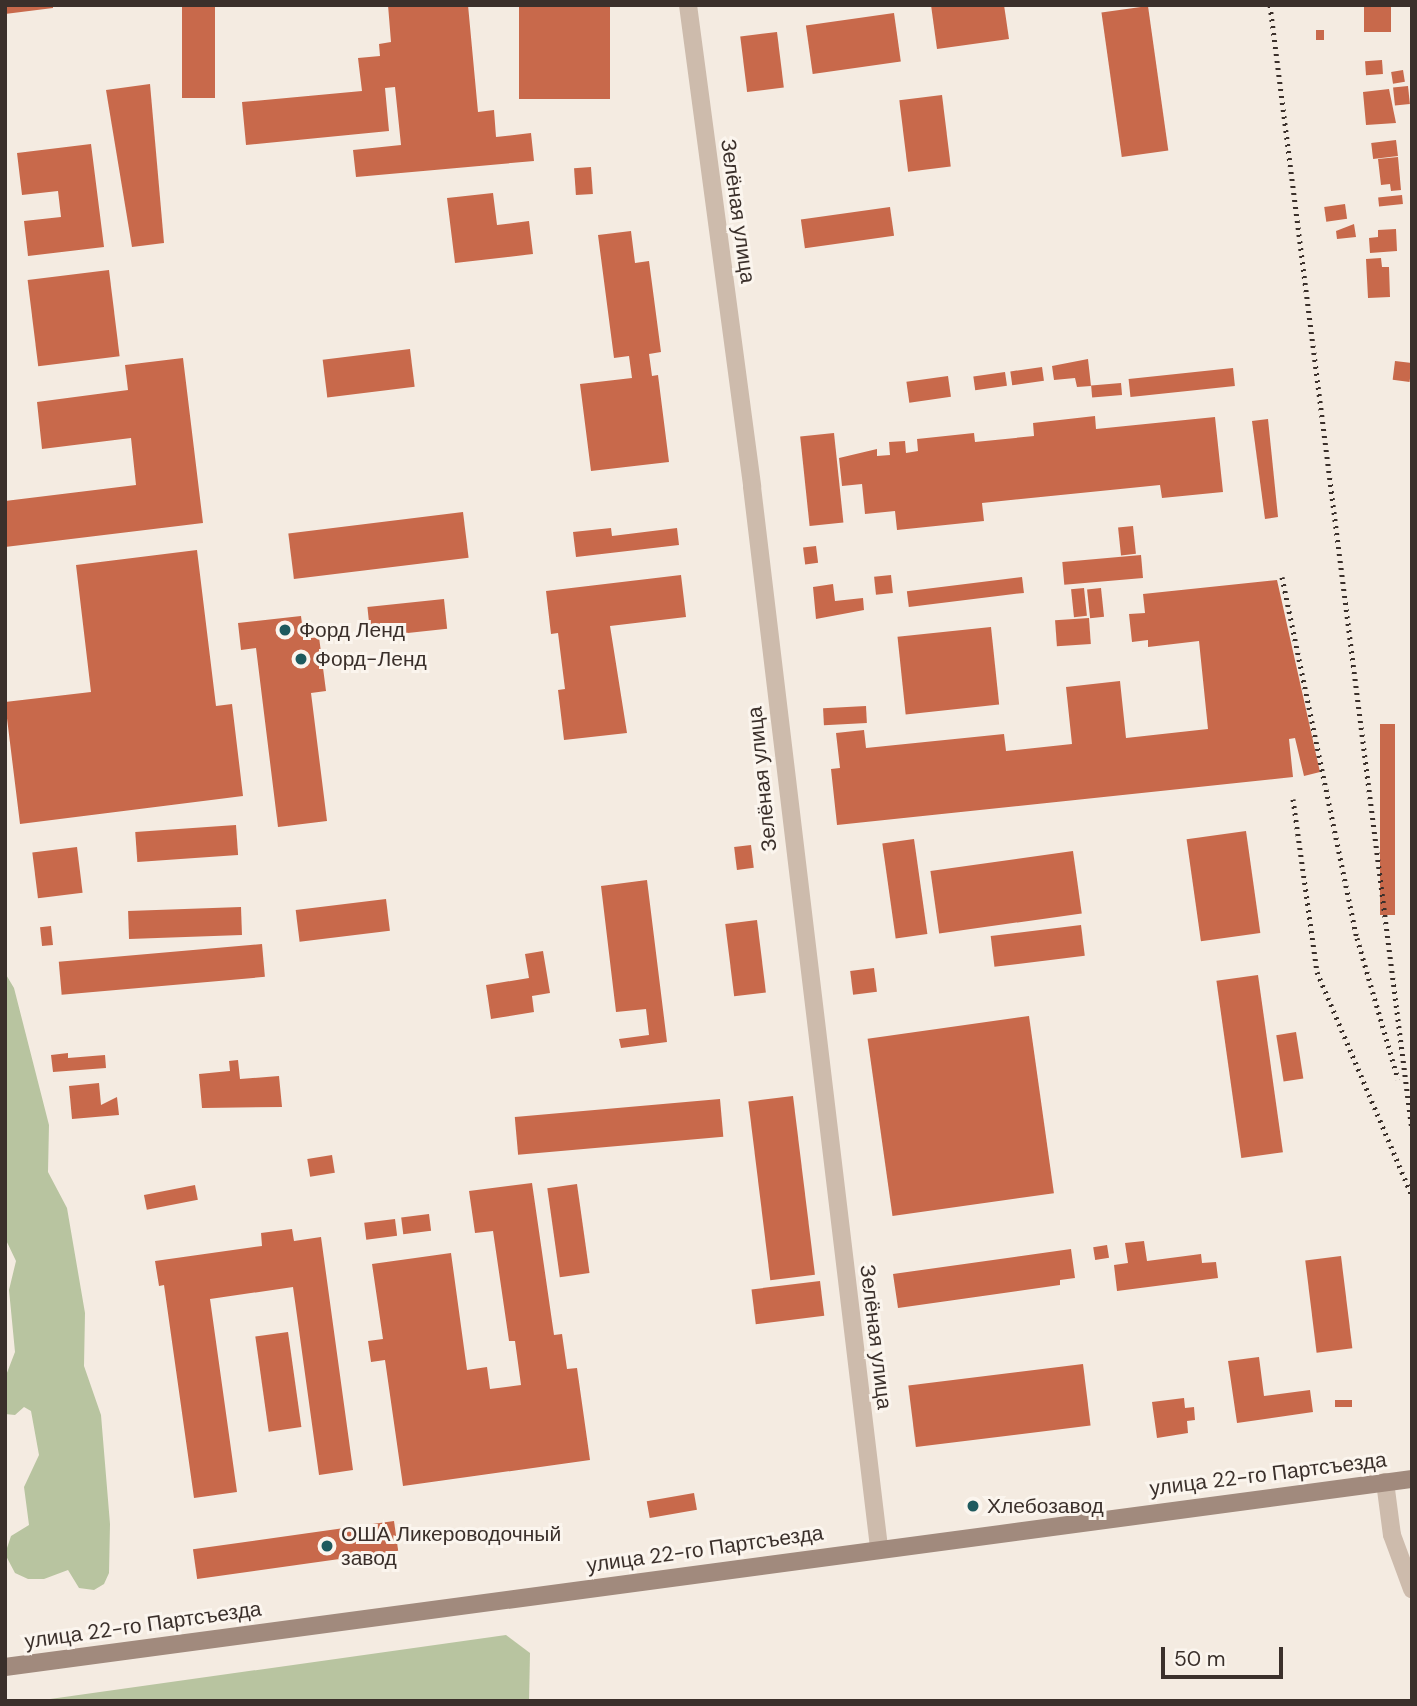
<!DOCTYPE html>
<html>
<head>
<meta charset="utf-8">
<style>
	body { margin:0 }
	#map { position:relative; width:1417px; height:1706px; overflow:hidden; background:#f4ebe1; font-family:"DM Sans",sans-serif }
	div>[style] { position:absolute }
	.green>* { inset:0; background:#b8c4a0 }
	.building>* { inset:0; background:#c8694b; transform-origin:0 0 }
	.minor>* { height:18px; margin:-9px; padding:0 9px; transform-origin:9px; border-radius:9px; background:#cdbbac }
	.secondary>* { height:18px; margin:-9px; padding:0 9px; transform-origin:9px; border-radius:9px; background:#a18a7d }
	.rail>* { height:5px; margin-top:-2.5px; transform-origin:0; background:repeating-linear-gradient(90deg,#3b302b 0 2px,transparent 0 7px) }
	.dots>* { width:19px; height:19px; translate:-50% -50%; box-sizing:border-box; border:4px solid #fbf5ee; border-radius:50% }
	span { translate:-50% -50%; white-space:nowrap; text-align:center; line-height:1.15; -webkit-text-stroke:6px #fbf5ee; paint-order:stroke }
	.street-label { font-size:21px; color:#3b302b }
	.poi-label { font-size:21px; color:#3b302b }
	.left { translate:0 -50%; text-align:left }
	.frame { position:absolute; inset:0; border:7px solid #3b302b; pointer-events:none }
	.scale { position:absolute; left:1161px; top:1647px; width:122px; height:32px; box-sizing:border-box; border:4px solid #3b302b; border-top:0; padding-left:9px; font-size:21px; line-height:24px; white-space:nowrap; color:#3b302b; -webkit-text-stroke:5px #fbf5ee; paint-order:stroke }
</style>
</head>
<body>
<div id="map">
	<div class="green">
		<div style="clip-path:polygon(5px 973px,14px 988px,49px 1125px,48px 1172px,67px 1208px,85px 1313px,84px 1366px,101px 1415px,110px 1524px,109px 1573px,104px 1584px,94px 1590px,79px 1588px,68px 1570px,44px 1579px,28px 1579px,15px 1573px,5px 1554px,11px 1536px,29px 1525px,24px 1487px,39px 1455px,31px 1411px,24px 1407px,15px 1415px,5px 1414px,5px 1378px,15px 1352px,9px 1290px,16px 1261px,5px 1238px)"></div>
		<div style="clip-path:polygon(506px 1635px,530px 1653px,529px 1701px,36px 1701px)"></div>
	</div>
	<div class="building">
		<div style="clip-path:polygon(5px 5px,53px 5px,53px 8px,5px 14px)"></div>
		<div style="left:182px;top:5px;width:33px;height:93px"></div>
		<div style="clip-path:polygon(388px 5px,468px 5px,478px 112px,494px 110px,496px 137px,531px 133px,534px 161px,356px 177px,353px 150px,401px 145px,395px 87px,385px 88px,389px 131px,246px 145px,242px 102px,362px 91px,358px 58px,380px 56px,379px 44px,391px 42px)"></div>
		<div style="left:519px;top:5px;width:91px;height:94px"></div>
		<div style="clip-path:polygon(931px 5px,1004px 5px,1009px 39px,937px 49px)"></div>
		<div style="left:1364px;top:5px;width:27px;height:27px"></div>
		<div style="left:1148px;top:6px;width:146px;height:47px;rotate:82deg"></div>
		<div style="left:894px;top:13px;width:49px;height:89px;rotate:82deg"></div>
		<div style="left:1316px;top:30px;width:8px;height:10px"></div>
		<div style="left:777px;top:32px;width:56px;height:37px;rotate:83deg"></div>
		<div style="left:1382px;top:60px;width:14px;height:17px;rotate:86deg"></div>
		<div style="left:1403px;top:70px;width:12px;height:12px;rotate:81deg"></div>
		<div style="clip-path:polygon(150px 84px,164px 243px,132px 247px,106px 90px)"></div>
		<div style="left:1408px;top:86px;width:18px;height:15px;rotate:84deg"></div>
		<div style="clip-path:polygon(1389px 89px,1396px 123px,1366px 125px,1363px 92px)"></div>
		<div style="left:942px;top:95px;width:72px;height:43px;rotate:83deg"></div>
		<div style="left:1396px;top:140px;width:16px;height:25px;rotate:83deg"></div>
		<div style="clip-path:polygon(91px 144px,104px 247px,28px 256px,24px 221px,61px 217px,58px 191px,22px 195px,17px 153px)"></div>
		<div style="clip-path:polygon(1398px 157px,1401px 190px,1391px 191px,1390px 184px,1381px 185px,1378px 159px)"></div>
		<div style="left:591px;top:167px;width:27px;height:17px;rotate:86deg"></div>
		<div style="clip-path:polygon(493px 193px,497px 225px,529px 221px,533px 254px,455px 263px,447px 198px)"></div>
		<div style="left:1402px;top:195px;width:9px;height:24px;rotate:84deg"></div>
		<div style="left:1345px;top:204px;width:15px;height:21px;rotate:82deg"></div>
		<div style="left:890px;top:207px;width:29px;height:90px;rotate:82deg"></div>
		<div style="clip-path:polygon(1354px 224px,1356px 237px,1337px 239px,1336px 231px)"></div>
		<div style="clip-path:polygon(1396px 229px,1397px 251px,1370px 253px,1369px 238px,1378px 237px,1378px 230px)"></div>
		<div style="clip-path:polygon(631px 231px,635px 263px,649px 261px,661px 352px,649px 354px,652px 376px,658px 375px,669px 462px,591px 471px,580px 384px,632px 378px,629px 356px,614px 358px,598px 235px)"></div>
		<div style="clip-path:polygon(1381px 258px,1382px 267px,1389px 267px,1390px 297px,1368px 298px,1366px 259px)"></div>
		<div style="left:109px;top:270px;width:87px;height:82px;rotate:83deg"></div>
		<div style="left:410px;top:349px;width:38px;height:88px;rotate:83deg"></div>
		<div style="clip-path:polygon(183px 358px,203px 523px,5px 547px,5px 501px,136px 485px,131px 438px,42px 449px,37px 402px,128px 390px,125px 365px)"></div>
		<div style="clip-path:polygon(1088px 359px,1091px 386px,1077px 387px,1075px 378px,1054px 380px,1052px 366px)"></div>
		<div style="left:1395px;top:361px;width:17px;height:19px;rotate:7deg"></div>
		<div style="left:1042px;top:367px;width:14px;height:32px;rotate:82deg"></div>
		<div style="left:1233px;top:368px;width:18px;height:105px;rotate:84deg"></div>
		<div style="left:1005px;top:372px;width:14px;height:32px;rotate:82deg"></div>
		<div style="left:948px;top:376px;width:21px;height:42px;rotate:82deg"></div>
		<div style="left:1121px;top:383px;width:12px;height:30px;rotate:85deg"></div>
		<div style="clip-path:polygon(1095px 416px,1096px 429px,1215px 417px,1223px 492px,1162px 498px,1160px 485px,982px 503px,984px 521px,897px 530px,895px 511px,865px 514px,862px 484px,842px 486px,839px 458px,877px 449px,877px 456px,890px 455px,889px 442px,905px 441px,906px 453px,918px 451px,917px 439px,974px 433px,975px 442px,1034px 436px,1033px 423px)"></div>
		<div style="clip-path:polygon(1268px 419px,1278px 517px,1265px 519px,1252px 421px)"></div>
		<div style="left:834px;top:433px;width:90px;height:34px;rotate:84deg"></div>
		<div style="left:463px;top:512px;width:46px;height:176px;rotate:83deg"></div>
		<div style="left:1133px;top:526px;width:28px;height:15px;rotate:84deg"></div>
		<div style="clip-path:polygon(611px 528px,612px 536px,677px 528px,679px 545px,576px 557px,573px 532px)"></div>
		<div style="left:816px;top:546px;width:17px;height:13px;rotate:83deg"></div>
		<div style="clip-path:polygon(197px 550px,216px 706px,232px 704px,243px 796px,20px 824px,5px 702px,91px 692px,76px 565px)"></div>
		<div style="left:1141px;top:555px;width:23px;height:79px;rotate:85deg"></div>
		<div style="clip-path:polygon(681px 575px,686px 617px,610px 626px,627px 733px,564px 740px,558px 690px,565px 689px,558px 633px,551px 634px,546px 591px)"></div>
		<div style="left:891px;top:575px;width:18px;height:17px;rotate:84deg"></div>
		<div style="left:1022px;top:577px;width:16px;height:116px;rotate:83deg"></div>
		<div style="clip-path:polygon(1277px 580px,1320px 772px,1304px 776px,1295px 738px,1289px 739px,1293px 777px,837px 825px,831px 769px,840px 768px,836px 733px,864px 730px,866px 748px,1004px 734px,1006px 751px,1072px 744px,1066px 687px,1120px 681px,1126px 738px,1208px 729px,1199px 641px,1148px 647px,1148px 640px,1132px 642px,1129px 614px,1145px 613px,1143px 594px)"></div>
		<div style="clip-path:polygon(833px 584px,835px 601px,863px 598px,864px 610px,816px 619px,813px 587px)"></div>
		<div style="left:1084px;top:588px;width:28px;height:13px;rotate:84deg"></div>
		<div style="left:1101px;top:588px;width:29px;height:14px;rotate:84deg"></div>
		<div style="left:444px;top:599px;width:30px;height:77px;rotate:84deg"></div>
		<div style="clip-path:polygon(301px 616px,304px 639px,319px 637px,326px 691px,311px 693px,327px 821px,278px 827px,256px 648px,241px 650px,238px 623px)"></div>
		<div style="left:1089px;top:618px;width:26px;height:34px;rotate:86deg"></div>
		<div style="left:991px;top:627px;width:78px;height:94px;rotate:84deg"></div>
		<div style="left:866px;top:706px;width:17px;height:43px;rotate:87deg"></div>
		<div style="left:1380px;top:724px;width:15px;height:191px"></div>
		<div style="left:236px;top:825px;width:30px;height:101px;rotate:86deg"></div>
		<div style="left:1246px;top:831px;width:103px;height:60px;rotate:82deg"></div>
		<div style="left:914px;top:839px;width:96px;height:32px;rotate:82deg"></div>
		<div style="left:751px;top:845px;width:23px;height:17px;rotate:83deg"></div>
		<div style="left:77px;top:847px;width:46px;height:45px;rotate:83deg"></div>
		<div style="left:1073px;top:851px;width:63px;height:144px;rotate:82deg"></div>
		<div style="clip-path:polygon(647px 880px,667px 1042px,621px 1048px,619px 1039px,649px 1035px,646px 1009px,616px 1012px,601px 886px)"></div>
		<div style="left:386px;top:899px;width:32px;height:91px;rotate:83deg"></div>
		<div style="left:241px;top:907px;width:28px;height:113px;rotate:88deg"></div>
		<div style="left:757px;top:920px;width:73px;height:32px;rotate:83deg"></div>
		<div style="left:1081px;top:925px;width:31px;height:91px;rotate:83deg"></div>
		<div style="left:51px;top:926px;width:19px;height:11px;rotate:84deg"></div>
		<div style="left:262px;top:944px;width:33px;height:204px;rotate:85deg"></div>
		<div style="clip-path:polygon(543px 951px,550px 993px,532px 996px,534px 1012px,491px 1019px,486px 985px,529px 978px,525px 954px)"></div>
		<div style="left:874px;top:968px;width:24px;height:24px;rotate:83deg"></div>
		<div style="left:1258px;top:975px;width:179px;height:42px;rotate:82deg"></div>
		<div style="left:1029px;top:1016px;width:179px;height:163px;rotate:82deg"></div>
		<div style="left:1296px;top:1032px;width:47px;height:20px;rotate:81deg"></div>
		<div style="clip-path:polygon(68px 1053px,68px 1058px,105px 1055px,106px 1068px,53px 1072px,51px 1055px)"></div>
		<div style="clip-path:polygon(238px 1060px,240px 1079px,279px 1076px,282px 1107px,202px 1108px,199px 1074px,230px 1071px,229px 1061px)"></div>
		<div style="clip-path:polygon(99px 1083px,101px 1105px,117px 1097px,119px 1115px,72px 1119px,69px 1086px)"></div>
		<div style="left:793px;top:1096px;width:180px;height:45px;rotate:83deg"></div>
		<div style="left:720px;top:1099px;width:38px;height:206px;rotate:85deg"></div>
		<div style="left:332px;top:1155px;width:18px;height:25px;rotate:81deg"></div>
		<div style="clip-path:polygon(532px 1183px,554px 1335px,562px 1334px,567px 1369px,577px 1368px,590px 1460px,403px 1486px,385px 1360px,371px 1362px,368px 1341px,383px 1339px,372px 1264px,451px 1253px,467px 1370px,487px 1367px,490px 1389px,521px 1385px,515px 1341px,509px 1341px,493px 1231px,475px 1233px,469px 1191px)"></div>
		<div style="left:577px;top:1184px;width:90px;height:30px;rotate:82deg"></div>
		<div style="left:195px;top:1185px;width:15px;height:52px;rotate:79deg"></div>
		<div style="left:429px;top:1214px;width:17px;height:28px;rotate:83deg"></div>
		<div style="left:395px;top:1219px;width:17px;height:31px;rotate:83deg"></div>
		<div style="clip-path:polygon(292px 1229px,294px 1241px,321px 1237px,353px 1470px,319px 1475px,293px 1287px,210px 1299px,237px 1492px,194px 1498px,164px 1285px,159px 1286px,155px 1261px,262px 1246px,261px 1233px)"></div>
		<div style="clip-path:polygon(1144px 1241px,1147px 1261px,1201px 1254px,1202px 1263px,1216px 1262px,1218px 1278px,1117px 1291px,1114px 1265px,1128px 1263px,1125px 1243px)"></div>
		<div style="left:1107px;top:1245px;width:13px;height:14px;rotate:81deg"></div>
		<div style="clip-path:polygon(1071px 1249px,1075px 1278px,1060px 1280px,1060px 1285px,898px 1308px,893px 1274px)"></div>
		<div style="left:1341px;top:1256px;width:93px;height:36px;rotate:83deg"></div>
		<div style="left:820px;top:1281px;width:35px;height:69px;rotate:83deg"></div>
		<div style="left:288px;top:1332px;width:96px;height:33px;rotate:82deg"></div>
		<div style="clip-path:polygon(1259px 1357px,1264px 1396px,1310px 1390px,1313px 1412px,1237px 1423px,1228px 1361px)"></div>
		<div style="left:1083px;top:1364px;width:62px;height:176px;rotate:83deg"></div>
		<div style="clip-path:polygon(1184px 1398px,1185px 1408px,1194px 1407px,1195px 1420px,1187px 1421px,1188px 1433px,1157px 1438px,1152px 1402px)"></div>
		<div style="left:1352px;top:1400px;width:7px;height:17px;rotate:90deg"></div>
		<div style="left:694px;top:1493px;width:17px;height:48px;rotate:80deg"></div>
		<div style="left:394px;top:1521px;width:30px;height:203px;rotate:82deg"></div>
	</div>
	<div class="minor">
		<div style="left:688px;top:5px;width:486px;rotate:82.4deg"></div>
		<div style="left:752px;top:487px;width:1069px;rotate:83.17deg"></div>
		<div style="left:1385px;top:1482px;width:53px;rotate:82.5deg"></div>
		<div style="left:1392px;top:1535px;width:58px;rotate:69.7deg"></div>
	</div>
	<div class="secondary">
		<div style="left:5px;top:1667px;width:1420px;rotate:-7.61deg"></div>
	</div>
	<div class="rail">
		<div style="left:1270px;top:5px;width:1134px;rotate:82.81deg"></div>
		<div style="left:1282px;top:577px;width:369px;rotate:78.3deg"></div>
		<div style="left:1357px;top:938px;width:147px;rotate:73.8deg"></div>
		<div style="left:1293px;top:799px;width:175px;rotate:82.1deg"></div>
		<div style="left:1317px;top:972px;width:243px;rotate:67deg"></div>
	</div>
	<div class="dots">
		<div style="left:285px;top:630px;background:#1f5a5e"></div>
		<div style="left:301px;top:659px;background:#1f5a5e"></div>
		<div style="left:973px;top:1506px;background:#1f5a5e"></div>
		<div style="left:327px;top:1546px;background:#1f5a5e"></div>
	</div>
	<div class="street-label">
		<span style="left:738px;top:211px;rotate:82deg">Зелёная улица</span>
		<span style="left:762px;top:779px;rotate:-96deg">Зелёная улица</span>
		<span style="left:876px;top:1337px;rotate:83deg">Зелёная улица</span>
		<span style="left:1268px;top:1474px;rotate:-7deg">улица 22-го Партсъезда</span>
		<span style="left:705px;top:1549px;rotate:-8deg">улица 22-го Партсъезда</span>
		<span style="left:143px;top:1625px;rotate:-8deg">улица 22-го Партсъезда</span>
	</div>
	<div class="poi-label">
		<span class="left" style="left:299px;top:630px">Форд Ленд</span>
		<span class="left" style="left:315px;top:659px">Форд-Ленд</span>
		<span class="left" style="left:987px;top:1506px">Хлебозавод</span>
		<span class="left" style="left:341px;top:1546px">ОША Ликероводочный<br>завод</span>
	</div>
	<div class="frame"></div>
	<div class="scale">50 m</div>
</div>
</body>
</html>
